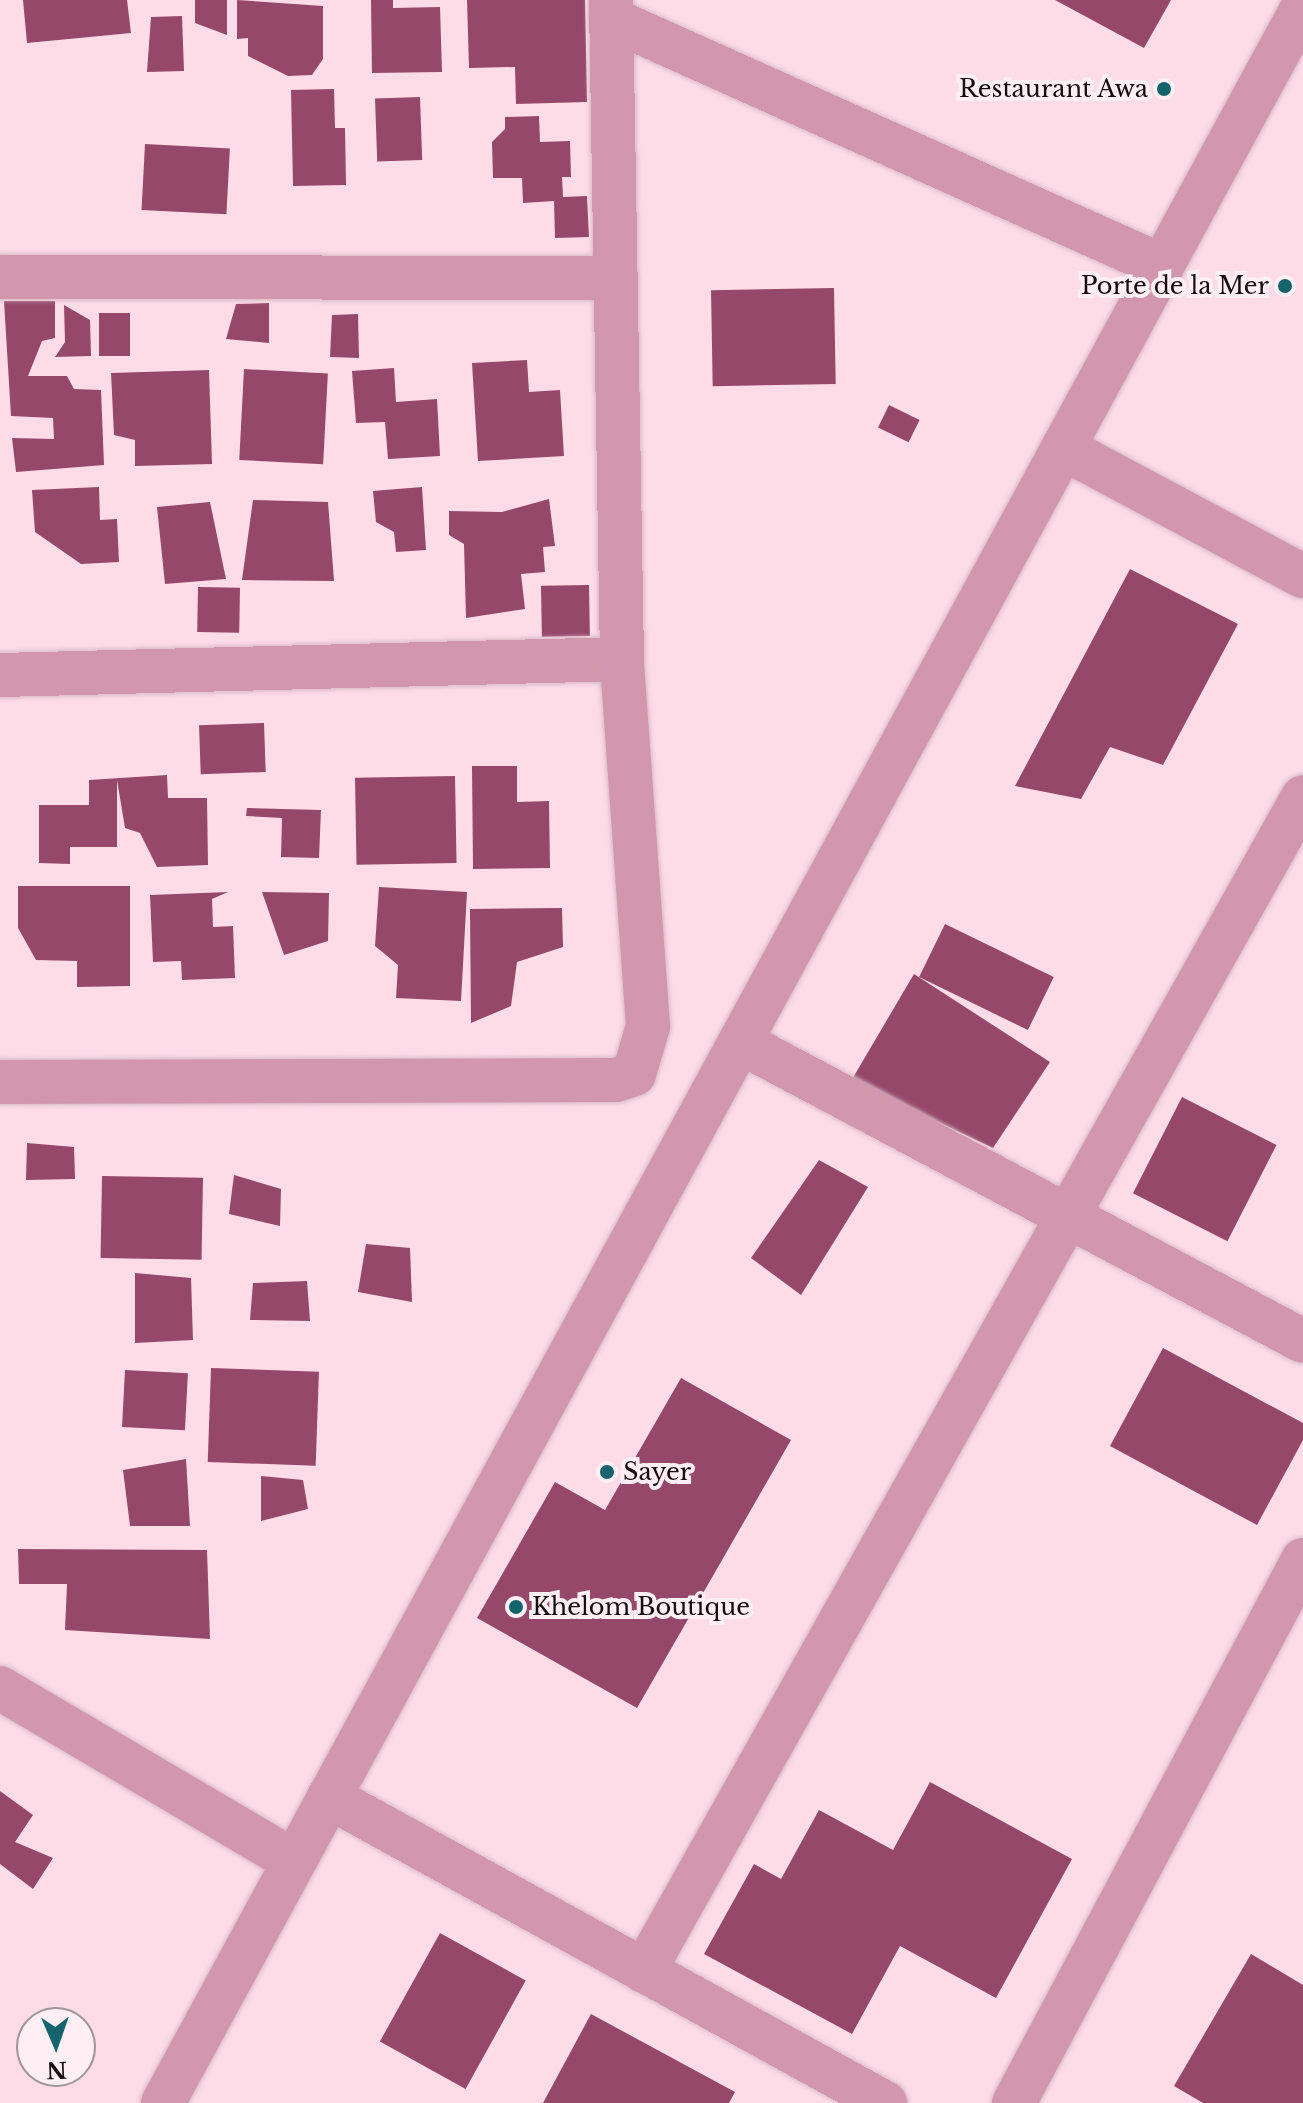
<!DOCTYPE html>
<html>
<head>
<meta charset="utf-8">
<style>
	body { margin:0 }
	#map { position:relative; width:1303px; height:2103px; overflow:hidden; background:#fddce8; font-family:"Libre Baskerville",serif }
	div>[style] { position:absolute }
	.building>* { inset:0; background:#96486a; transform-origin:0 0 }
	.roads { filter:drop-shadow(0 0 2px #d8bbc6) drop-shadow(0 0 2px #d8bbc6) }
	.minor>* { height:44px; margin:-22px; padding:0 22px; transform-origin:22px; border-radius:22px; background:#d296ad }
	.dots>* { width:22px; height:22px; translate:-50% -50%; box-sizing:border-box; border:4px solid #fdeff4; border-radius:50% }
	span { translate:-50% -50%; white-space:nowrap; text-align:center; line-height:1.15; -webkit-text-stroke:8px #fdeff4; paint-order:stroke }
	.poi-label { font-size:24px; color:#180e12 }
	.right { translate:-100% -50%; text-align:right }
	.left { translate:0 -50%; text-align:left }
	.north { position:absolute; left:16px; top:2007px; width:80px; height:80px; box-sizing:border-box; background:#fdeff4; border:2px solid #a1959a; border-radius:50%; rotate:178deg; font-size:22px; font-weight:700; line-height:32px; text-align:center; color:#180e12 }
	.north::after { content:''; display:block; margin:auto; width:28px; height:36px; background:#16646b; clip-path:polygon(50% 0,100% 100%,50% 72%,0 100%) }
</style>
</head>
<body>
<div id="map">
	<div class="building">
		<div style="clip-path:polygon(23px 0,127px 0,131px 33px,27px 43px)"></div>
		<div style="clip-path:polygon(195px 0,227px 0,227px 35px,195px 23px)"></div>
		<div style="clip-path:polygon(237px 0,323px 6px,323px 59px,312px 75px,288px 76px,248px 56px,248px 38px,237px 39px)"></div>
		<div style="clip-path:polygon(371px 0,393px 0,393px 8px,440px 7px,442px 72px,372px 73px)"></div>
		<div style="clip-path:polygon(467px 0,585px 0,587px 102px,516px 104px,515px 67px,469px 68px)"></div>
		<div style="clip-path:polygon(1055px 0,1171px 0,1144px 48px)"></div>
		<div style="clip-path:polygon(182px 16px,184px 71px,147px 72px,151px 17px)"></div>
		<div style="clip-path:polygon(334px 89px,335px 128px,345px 128px,346px 185px,293px 186px,291px 90px)"></div>
		<div style="left:420px;top:97px;width:63px;height:45px;rotate:88deg"></div>
		<div style="clip-path:polygon(539px 116px,540px 142px,570px 141px,571px 177px,562px 177px,563px 197px,587px 196px,589px 237px,555px 238px,554px 201px,523px 203px,522px 178px,493px 178px,492px 142px,505px 129px,505px 117px)"></div>
		<div style="left:145px;top:144px;width:85px;height:66px;rotate:3deg"></div>
		<div style="left:834px;top:288px;width:96px;height:123px;rotate:89deg"></div>
		<div style="clip-path:polygon(4px 301px,55px 301px,55px 338px,42px 341px,28px 376px,67px 376px,74px 389px,101px 390px,104px 465px,16px 472px,12px 438px,54px 439px,53px 418px,11px 416px)"></div>
		<div style="clip-path:polygon(269px 303px,269px 343px,226px 339px,236px 304px)"></div>
		<div style="clip-path:polygon(64px 305px,90px 320px,91px 356px,55px 357px,65px 342px)"></div>
		<div style="left:99px;top:313px;width:31px;height:43px"></div>
		<div style="clip-path:polygon(358px 314px,359px 358px,330px 357px,332px 315px)"></div>
		<div style="clip-path:polygon(527px 360px,529px 392px,560px 390px,564px 456px,478px 461px,472px 363px)"></div>
		<div style="clip-path:polygon(394px 368px,396px 402px,437px 399px,440px 456px,388px 459px,385px 422px,356px 423px,352px 371px)"></div>
		<div style="left:244px;top:369px;width:84px;height:91px;rotate:3deg"></div>
		<div style="clip-path:polygon(209px 370px,212px 464px,135px 466px,135px 440px,114px 435px,111px 373px)"></div>
		<div style="left:889px;top:405px;width:34px;height:25px;rotate:26deg"></div>
		<div style="clip-path:polygon(99px 487px,100px 520px,117px 519px,119px 562px,81px 564px,35px 532px,32px 490px)"></div>
		<div style="clip-path:polygon(422px 487px,426px 550px,396px 552px,394px 532px,376px 522px,373px 491px)"></div>
		<div style="clip-path:polygon(549px 499px,555px 546px,543px 547px,545px 572px,521px 574px,525px 609px,466px 618px,464px 544px,449px 535px,449px 511px,502px 512px)"></div>
		<div style="clip-path:polygon(253px 500px,328px 502px,334px 581px,242px 580px)"></div>
		<div style="clip-path:polygon(210px 502px,226px 579px,165px 584px,157px 507px)"></div>
		<div style="clip-path:polygon(1130px 569px,1238px 624px,1163px 765px,1110px 747px,1081px 799px,1015px 786px)"></div>
		<div style="left:589px;top:585px;width:51px;height:48px;rotate:89deg"></div>
		<div style="left:198px;top:587px;width:42px;height:45px;rotate:1deg"></div>
		<div style="left:264px;top:723px;width:49px;height:65px;rotate:88deg"></div>
		<div style="clip-path:polygon(472px 766px,517px 766px,517px 802px,549px 801px,550px 868px,473px 869px)"></div>
		<div style="clip-path:polygon(167px 775px,168px 798px,207px 798px,208px 865px,157px 867px,140px 833px,125px 828px,117px 780px,117px 847px,70px 847px,70px 864px,39px 863px,39px 805px,89px 805px,89px 780px)"></div>
		<div style="left:455px;top:776px;width:87px;height:100px;rotate:89deg"></div>
		<div style="clip-path:polygon(247px 808px,321px 810px,319px 858px,281px 857px,282px 818px,246px 816px)"></div>
		<div style="clip-path:polygon(18px 886px,130px 886px,130px 986px,77px 987px,77px 961px,36px 960px,18px 928px)"></div>
		<div style="clip-path:polygon(379px 887px,467px 892px,461px 1001px,396px 998px,398px 965px,375px 946px)"></div>
		<div style="clip-path:polygon(228px 892px,212px 899px,213px 927px,233px 926px,235px 978px,182px 980px,181px 961px,153px 962px,150px 895px)"></div>
		<div style="clip-path:polygon(262px 892px,329px 893px,328px 941px,284px 955px)"></div>
		<div style="clip-path:polygon(562px 908px,563px 947px,517px 962px,511px 1006px,471px 1023px,470px 909px)"></div>
		<div style="left:945px;top:924px;width:121px;height:59px;rotate:26deg"></div>
		<div style="clip-path:polygon(914px 974px,1050px 1062px,993px 1148px,851px 1081px)"></div>
		<div style="left:1182px;top:1097px;width:106px;height:108px;rotate:27deg"></div>
		<div style="clip-path:polygon(27px 1143px,74px 1147px,75px 1179px,26px 1180px)"></div>
		<div style="clip-path:polygon(819px 1160px,868px 1187px,801px 1295px,751px 1258px)"></div>
		<div style="clip-path:polygon(234px 1175px,281px 1189px,280px 1226px,229px 1214px)"></div>
		<div style="left:102px;top:1176px;width:101px;height:82px;rotate:1deg"></div>
		<div style="clip-path:polygon(366px 1244px,410px 1248px,412px 1302px,358px 1292px)"></div>
		<div style="clip-path:polygon(135px 1273px,191px 1278px,193px 1340px,135px 1343px)"></div>
		<div style="clip-path:polygon(307px 1281px,310px 1321px,250px 1320px,253px 1283px)"></div>
		<div style="clip-path:polygon(1163px 1348px,1303px 1423px,1303px 1440px,1257px 1525px,1110px 1446px)"></div>
		<div style="left:211px;top:1368px;width:108px;height:94px;rotate:2deg"></div>
		<div style="left:125px;top:1370px;width:63px;height:57px;rotate:3deg"></div>
		<div style="clip-path:polygon(681px 1378px,791px 1440px,637px 1708px,477px 1618px,555px 1482px,605px 1510px)"></div>
		<div style="clip-path:polygon(186px 1459px,190px 1526px,130px 1526px,123px 1470px)"></div>
		<div style="clip-path:polygon(261px 1476px,303px 1480px,308px 1509px,261px 1521px)"></div>
		<div style="clip-path:polygon(18px 1549px,207px 1550px,210px 1639px,65px 1630px,67px 1584px,19px 1584px)"></div>
		<div style="clip-path:polygon(930px 1782px,1072px 1859px,996px 1998px,900px 1946px,852px 2034px,704px 1954px,754px 1864px,781px 1879px,819px 1810px,893px 1850px)"></div>
		<div style="clip-path:polygon(0 1791px,33px 1815px,15px 1842px,53px 1858px,33px 1889px,0 1864px)"></div>
		<div style="left:440px;top:1933px;width:98px;height:124px;rotate:29deg"></div>
		<div style="clip-path:polygon(1251px 1954px,1303px 1985px,1303px 2103px,1203px 2103px,1174px 2086px)"></div>
		<div style="clip-path:polygon(591px 2014px,735px 2092px,729px 2103px,543px 2103px)"></div>
	</div>
	<div class="roads">
		<div class="minor">
			<div style="left:611px;top:19px;width:604px;rotate:24.15deg"></div>
			<div style="left:0;top:277px;width:613px;rotate:0.09deg"></div>
			<div style="left:1063px;top:448px;width:272px;rotate:28.1deg"></div>
			<div style="left:0;top:675px;width:622px;rotate:-1.47deg"></div>
			<div style="left:740px;top:1042px;width:637px;rotate:27.97deg"></div>
			<div style="left:0;top:1082px;width:616px;rotate:-0.19deg"></div>
			<div style="left:616px;top:1080px;width:19px;rotate:-18deg"></div>
			<div style="left:634px;top:1074px;width:50px;rotate:-73.7deg"></div>
			<div style="left:648px;top:1026px;width:368px;rotate:-94.1deg"></div>
			<div style="left:622px;top:659px;width:659px;rotate:-90.96deg"></div>
			<div style="left:0;top:1688px;width:341px;rotate:30.5deg"></div>
			<div style="left:329px;top:1797px;width:635px;rotate:28.83deg"></div>
			<div style="left:644px;top:1971px;width:1346px;rotate:-60.69deg"></div>
			<div style="left:163px;top:2103px;width:2386px;rotate:-61.46deg"></div>
			<div style="left:1014px;top:2103px;width:615px;rotate:-61.98deg"></div>
		</div>
	</div>
	<div class="dots">
		<div style="left:1164px;top:89px;background:#16646b"></div>
		<div style="left:1285px;top:286px;background:#16646b"></div>
		<div style="left:607px;top:1472px;background:#16646b"></div>
		<div style="left:516px;top:1607px;background:#16646b"></div>
	</div>
	<div class="poi-label">
		<span class="right" style="left:1148px;top:89px">Restaurant Awa</span>
		<span class="right" style="left:1269px;top:286px">Porte de la Mer</span>
		<span class="left" style="left:623px;top:1472px">Sayer</span>
		<span class="left" style="left:532px;top:1607px">Khelom Boutique</span>
	</div>
	<div class="north">N</div>
</div>
</body>
</html>
